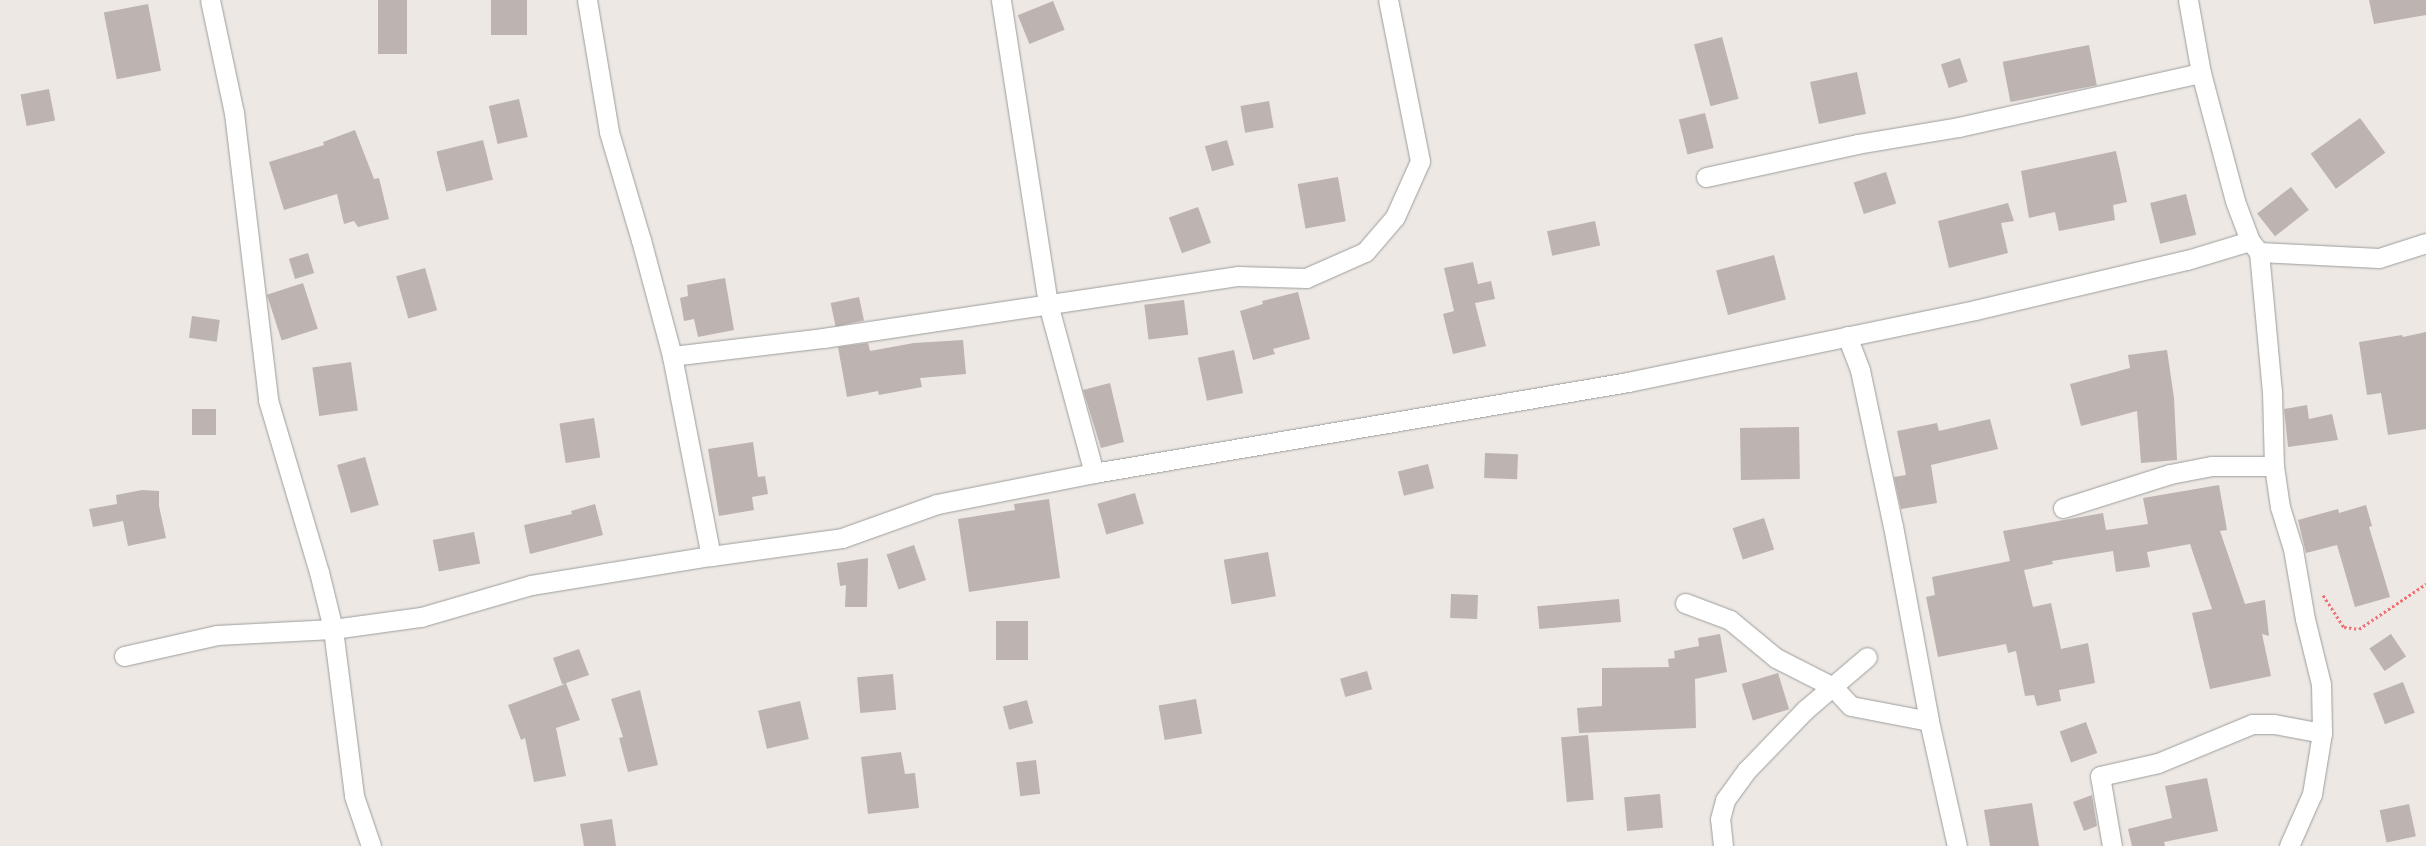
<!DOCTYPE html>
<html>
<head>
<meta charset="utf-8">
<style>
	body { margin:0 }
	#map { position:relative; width:2426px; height:846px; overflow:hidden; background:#ede8e3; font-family:"Exo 2",sans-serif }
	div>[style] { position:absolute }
	.building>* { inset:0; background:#bdb3b0; transform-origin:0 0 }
	.path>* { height:3px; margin-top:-1.5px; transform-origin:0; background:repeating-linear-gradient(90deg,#ed7377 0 2.5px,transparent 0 5px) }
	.roads { filter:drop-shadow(0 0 1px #9d9d9d) drop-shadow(0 0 1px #9d9d9d) }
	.street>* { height:19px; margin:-9.5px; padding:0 9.5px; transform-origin:9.5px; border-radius:9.5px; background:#fff }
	span { translate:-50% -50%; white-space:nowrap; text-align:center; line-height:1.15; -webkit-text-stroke:5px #fff; paint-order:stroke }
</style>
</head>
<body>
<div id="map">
	<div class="building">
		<div style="left:378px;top:0;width:29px;height:54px"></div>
		<div style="left:491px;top:0;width:36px;height:35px"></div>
		<div style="clip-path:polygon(2369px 0,2426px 0,2426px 15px,2374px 24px)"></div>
		<div style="left:1053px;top:1px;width:31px;height:38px;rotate:68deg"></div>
		<div style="left:148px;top:4px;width:68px;height:45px;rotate:79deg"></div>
		<div style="left:1722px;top:37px;width:64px;height:29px;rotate:75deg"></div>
		<div style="left:2089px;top:45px;width:41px;height:88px;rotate:79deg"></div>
		<div style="left:1960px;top:58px;width:25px;height:20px;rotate:72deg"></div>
		<div style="left:1857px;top:72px;width:43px;height:48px;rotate:78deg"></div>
		<div style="left:49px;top:89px;width:32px;height:29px;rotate:79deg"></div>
		<div style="left:519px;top:99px;width:39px;height:31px;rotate:77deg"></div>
		<div style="left:1269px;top:101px;width:27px;height:29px;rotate:80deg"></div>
		<div style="left:1705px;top:113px;width:36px;height:27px;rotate:76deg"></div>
		<div style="left:2360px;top:118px;width:43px;height:61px;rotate:54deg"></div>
		<div style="clip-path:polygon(355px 130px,374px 179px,379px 178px,389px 219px,358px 227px,354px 221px,344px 224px,337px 194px,284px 210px,269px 162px,324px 145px,323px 142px)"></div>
		<div style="left:483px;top:140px;width:41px;height:48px;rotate:76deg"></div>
		<div style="left:1227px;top:140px;width:26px;height:23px;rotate:74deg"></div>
		<div style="clip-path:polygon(2116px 151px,2127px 202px,2113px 205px,2115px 220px,2059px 231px,2055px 212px,2029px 218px,2021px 171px)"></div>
		<div style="left:1886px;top:172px;width:33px;height:34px;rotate:72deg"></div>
		<div style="left:1338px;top:177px;width:45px;height:41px;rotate:80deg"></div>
		<div style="left:2291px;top:187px;width:29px;height:43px;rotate:52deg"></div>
		<div style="left:2186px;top:194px;width:42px;height:37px;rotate:76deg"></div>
		<div style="clip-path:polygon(2008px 203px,2014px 221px,2001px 223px,2008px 253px,1949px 268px,1938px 221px)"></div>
		<div style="left:1198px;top:207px;width:38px;height:31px;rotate:70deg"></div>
		<div style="left:1595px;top:221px;width:25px;height:49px;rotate:78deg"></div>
		<div style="left:308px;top:253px;width:21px;height:20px;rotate:73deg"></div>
		<div style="left:1774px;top:255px;width:46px;height:60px;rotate:75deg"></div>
		<div style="clip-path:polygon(1473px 262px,1478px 284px,1491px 281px,1495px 299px,1475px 303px,1486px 346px,1453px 354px,1443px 314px,1454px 311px,1444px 268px)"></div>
		<div style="left:425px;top:268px;width:44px;height:30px;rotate:74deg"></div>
		<div style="clip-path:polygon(725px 278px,734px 330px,698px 337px,694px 319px,684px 321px,680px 298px,688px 296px,687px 285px)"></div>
		<div style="left:303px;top:283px;width:48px;height:38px;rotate:72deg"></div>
		<div style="clip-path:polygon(1298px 292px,1310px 339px,1273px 349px,1275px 354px,1253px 360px,1240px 311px,1263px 304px,1262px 301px)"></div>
		<div style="left:859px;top:297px;width:24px;height:29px;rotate:78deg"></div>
		<div style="left:1184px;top:300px;width:35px;height:40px;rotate:83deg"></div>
		<div style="left:192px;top:316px;width:28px;height:22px;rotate:8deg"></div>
		<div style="clip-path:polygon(2426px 332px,2426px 429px,2388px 435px,2381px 393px,2367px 395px,2359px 342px,2402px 335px,2403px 337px)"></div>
		<div style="clip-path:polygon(963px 340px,966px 374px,920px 378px,922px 387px,879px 395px,878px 391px,847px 397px,838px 347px,868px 343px,870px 351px,914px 343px)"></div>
		<div style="left:1234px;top:350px;width:44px;height:37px;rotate:78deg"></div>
		<div style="clip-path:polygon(2167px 350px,2174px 398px,2177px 460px,2141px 463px,2137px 411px,2081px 426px,2070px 384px,2130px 368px,2128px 355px)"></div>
		<div style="left:351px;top:362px;width:49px;height:39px;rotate:82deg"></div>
		<div style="clip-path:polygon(1110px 383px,1124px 442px,1101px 448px,1083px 390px)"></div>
		<div style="clip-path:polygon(2307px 405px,2309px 419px,2332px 414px,2338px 440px,2288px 447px,2284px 409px)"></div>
		<div style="left:192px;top:409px;width:24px;height:26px"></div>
		<div style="left:594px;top:418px;width:40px;height:35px;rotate:81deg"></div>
		<div style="clip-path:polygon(1990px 419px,1998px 449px,1931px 465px,1937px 503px,1901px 509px,1894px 477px,1906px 475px,1897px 431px,1937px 423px,1939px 431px)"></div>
		<div style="left:1799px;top:427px;width:52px;height:59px;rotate:89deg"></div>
		<div style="clip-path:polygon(753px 442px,758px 477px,765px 476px,768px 494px,752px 497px,754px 510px,719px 516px,708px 449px)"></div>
		<div style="left:1485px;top:453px;width:33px;height:25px;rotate:2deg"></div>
		<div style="left:365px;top:457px;width:50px;height:29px;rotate:74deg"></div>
		<div style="left:1428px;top:464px;width:25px;height:31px;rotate:76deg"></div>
		<div style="clip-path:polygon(2219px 485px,2227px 530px,2220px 531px,2245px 604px,2265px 600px,2269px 636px,2262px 634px,2271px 676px,2210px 689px,2192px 613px,2212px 609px,2190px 544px,2147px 552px,2150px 567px,2116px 572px,2113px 551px,2052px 561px,2053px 564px,2024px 570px,2033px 607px,2051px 603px,2061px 649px,2088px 643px,2095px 683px,2059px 690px,2061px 701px,2037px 706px,2034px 695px,2025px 696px,2016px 651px,2008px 653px,2006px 644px,1938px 657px,1926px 597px,1935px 595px,1932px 577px,2010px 561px,2003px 531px,2103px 513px,2106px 530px,2148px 524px,2143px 498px)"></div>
		<div style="clip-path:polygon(142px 490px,159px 491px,159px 506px,166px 538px,128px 546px,123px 521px,93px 527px,89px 509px,117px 504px,116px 495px)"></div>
		<div style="left:1135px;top:493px;width:32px;height:39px;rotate:74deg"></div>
		<div style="clip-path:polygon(1049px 499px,1060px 578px,969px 592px,958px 519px,1015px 510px,1014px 504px)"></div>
		<div style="clip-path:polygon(595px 504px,603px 535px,530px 554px,524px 525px,572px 514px,571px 511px)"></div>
		<div style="clip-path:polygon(2366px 505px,2372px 526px,2369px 527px,2390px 597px,2355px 607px,2337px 545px,2306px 553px,2298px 520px,2338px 509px,2339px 513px)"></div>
		<div style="left:1764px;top:518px;width:33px;height:33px;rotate:72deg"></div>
		<div style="left:474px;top:532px;width:32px;height:42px;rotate:79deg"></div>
		<div style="left:914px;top:545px;width:37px;height:29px;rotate:71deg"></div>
		<div style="left:1268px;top:552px;width:45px;height:45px;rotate:80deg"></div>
		<div style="clip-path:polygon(868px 558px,867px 607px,845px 607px,846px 585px,840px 586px,837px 563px)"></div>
		<div style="left:1451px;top:594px;width:27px;height:24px;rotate:2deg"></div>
		<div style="left:1619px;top:599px;width:23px;height:82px;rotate:85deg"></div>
		<div style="left:996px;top:621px;width:32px;height:39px"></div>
		<div style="clip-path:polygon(1720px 634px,1727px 672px,1695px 679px,1696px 728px,1579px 733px,1577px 708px,1602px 706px,1602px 668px,1669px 667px,1668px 659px,1675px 658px,1674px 651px,1699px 646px,1698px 638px)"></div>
		<div style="left:2391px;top:634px;width:27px;height:26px;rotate:56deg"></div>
		<div style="clip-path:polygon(579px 649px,589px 675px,566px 683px,580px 720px,556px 728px,566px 776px,534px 782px,525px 738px,521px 740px,508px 705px,565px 684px,562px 684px,553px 658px)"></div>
		<div style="left:1367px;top:671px;width:19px;height:28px;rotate:74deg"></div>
		<div style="left:1778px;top:673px;width:38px;height:38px;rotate:73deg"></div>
		<div style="left:893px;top:674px;width:36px;height:36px;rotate:85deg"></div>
		<div style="left:2403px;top:682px;width:33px;height:32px;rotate:69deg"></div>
		<div style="clip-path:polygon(640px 690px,658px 765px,628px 772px,619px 738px,623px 737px,611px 699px)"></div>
		<div style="left:1196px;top:699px;width:35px;height:38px;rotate:80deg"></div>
		<div style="left:1027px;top:700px;width:24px;height:25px;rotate:75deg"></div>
		<div style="left:800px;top:701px;width:39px;height:43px;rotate:77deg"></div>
		<div style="left:2086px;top:722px;width:33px;height:28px;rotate:70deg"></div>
		<div style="left:1588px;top:735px;width:65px;height:27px;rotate:85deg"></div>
		<div style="clip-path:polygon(901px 752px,905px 774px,915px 773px,919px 808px,868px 814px,861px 757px)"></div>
		<div style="left:1036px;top:760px;width:34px;height:20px;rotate:83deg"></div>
		<div style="clip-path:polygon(2207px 778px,2218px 831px,2164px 842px,2165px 846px,2132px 846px,2128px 829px,2172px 818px,2165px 786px)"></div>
		<div style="left:1660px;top:794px;width:34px;height:36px;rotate:85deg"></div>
		<div style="clip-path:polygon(2092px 795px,2097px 826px,2084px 831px,2073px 802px)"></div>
		<div style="clip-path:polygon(2032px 803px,2039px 846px,1990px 846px,1984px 810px)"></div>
		<div style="left:2409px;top:804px;width:33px;height:30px;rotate:78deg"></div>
		<div style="clip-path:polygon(612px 819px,616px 846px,584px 846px,580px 824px)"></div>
	</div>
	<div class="path">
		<div style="left:2323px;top:595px;width:38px;rotate:57deg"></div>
		<div style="left:2344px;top:627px;width:15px;rotate:8deg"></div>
		<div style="left:2359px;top:629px;width:81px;rotate:-33.9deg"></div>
	</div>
	<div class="roads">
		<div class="street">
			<div style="left:210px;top:0;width:116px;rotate:78deg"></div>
			<div style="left:234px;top:113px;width:289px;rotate:83.2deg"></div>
			<div style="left:268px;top:400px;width:179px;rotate:73.5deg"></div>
			<div style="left:319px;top:572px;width:59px;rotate:76.2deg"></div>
			<div style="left:333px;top:629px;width:168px;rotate:82.8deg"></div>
			<div style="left:354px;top:796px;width:53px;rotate:71.2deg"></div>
			<div style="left:587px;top:0;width:134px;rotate:80.5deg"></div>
			<div style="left:609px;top:132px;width:113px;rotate:73.5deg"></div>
			<div style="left:641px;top:240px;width:120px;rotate:75deg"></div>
			<div style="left:672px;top:356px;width:204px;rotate:79deg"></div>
			<div style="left:711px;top:556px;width:132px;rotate:-7.8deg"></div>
			<div style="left:842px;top:538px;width:101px;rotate:-19.7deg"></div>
			<div style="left:937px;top:504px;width:160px;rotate:-11.2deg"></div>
			<div style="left:1094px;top:473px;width:175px;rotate:-105.2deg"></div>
			<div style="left:1048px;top:304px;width:308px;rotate:-98.8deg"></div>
			<div style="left:2188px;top:0;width:74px;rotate:79.9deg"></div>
			<div style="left:2201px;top:73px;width:132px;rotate:75.1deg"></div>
			<div style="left:2235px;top:201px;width:43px;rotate:69.4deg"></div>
			<div style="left:2250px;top:241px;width:14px;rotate:51deg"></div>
			<div style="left:2259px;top:252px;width:120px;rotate:2.9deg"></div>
			<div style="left:2379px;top:258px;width:49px;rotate:-17.7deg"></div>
			<div style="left:1706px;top:177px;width:155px;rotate:-12.3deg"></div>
			<div style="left:1857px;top:144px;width:103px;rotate:-9.5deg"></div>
			<div style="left:1959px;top:127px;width:248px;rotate:-12.6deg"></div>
			<div style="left:2259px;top:252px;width:140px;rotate:84.7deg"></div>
			<div style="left:2272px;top:391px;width:75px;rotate:88.5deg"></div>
			<div style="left:2274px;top:466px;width:41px;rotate:81.7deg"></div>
			<div style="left:2280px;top:507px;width:44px;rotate:72.8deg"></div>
			<div style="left:2293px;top:549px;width:71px;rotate:80.3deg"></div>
			<div style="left:2305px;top:619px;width:67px;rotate:76.2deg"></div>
			<div style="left:2321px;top:684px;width:49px;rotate:88.8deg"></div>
			<div style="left:2322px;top:733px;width:62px;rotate:99.3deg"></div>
			<div style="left:2312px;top:794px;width:57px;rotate:113.9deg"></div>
			<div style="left:1847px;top:336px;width:36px;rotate:69deg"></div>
			<div style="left:1860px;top:370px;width:159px;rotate:78.1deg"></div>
			<div style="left:1893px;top:526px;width:198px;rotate:79.5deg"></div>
			<div style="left:1929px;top:721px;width:128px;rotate:77.4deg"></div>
			<div style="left:672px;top:356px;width:152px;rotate:-6.8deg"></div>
			<div style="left:823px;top:338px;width:420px;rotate:-8.5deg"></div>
			<div style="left:1238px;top:276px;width:68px;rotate:1.7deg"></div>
			<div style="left:1306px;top:278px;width:64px;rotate:-23.8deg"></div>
			<div style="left:1365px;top:252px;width:46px;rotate:-49.4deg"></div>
			<div style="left:1395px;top:217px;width:61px;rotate:-65.9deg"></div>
			<div style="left:1420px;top:161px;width:164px;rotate:-101.2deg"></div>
			<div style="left:1094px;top:473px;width:542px;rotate:-9.67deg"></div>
			<div style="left:1628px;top:382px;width:354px;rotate:-11.7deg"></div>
			<div style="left:1975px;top:310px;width:218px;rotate:-13.3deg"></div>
			<div style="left:2187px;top:260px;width:66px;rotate:-16.8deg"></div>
			<div style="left:2063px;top:508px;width:112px;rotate:-17.6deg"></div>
			<div style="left:2170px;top:474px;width:43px;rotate:-10.8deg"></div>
			<div style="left:2212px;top:466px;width:62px"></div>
			<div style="left:1685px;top:603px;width:48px;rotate:20.7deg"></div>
			<div style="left:1730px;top:620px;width:60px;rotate:39.6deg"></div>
			<div style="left:1776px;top:658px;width:64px;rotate:27deg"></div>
			<div style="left:1833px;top:687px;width:26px;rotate:47deg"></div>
			<div style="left:1851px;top:706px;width:79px;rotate:10.9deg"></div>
			<div style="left:124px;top:656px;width:95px;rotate:-12.7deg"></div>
			<div style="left:217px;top:635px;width:116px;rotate:-3deg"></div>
			<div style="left:333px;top:629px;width:89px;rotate:-7.8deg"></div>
			<div style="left:421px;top:617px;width:115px;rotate:-16.2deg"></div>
			<div style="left:531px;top:585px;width:182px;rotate:-9.2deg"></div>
			<div style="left:1723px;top:846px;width:27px;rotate:-96deg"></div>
			<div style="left:1720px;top:819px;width:20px;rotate:-75deg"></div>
			<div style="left:1725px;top:800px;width:37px;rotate:-54deg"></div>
			<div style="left:1747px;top:770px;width:85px;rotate:-46deg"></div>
			<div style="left:1806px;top:709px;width:80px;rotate:-40.4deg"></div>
			<div style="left:2112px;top:846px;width:71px;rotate:-99.7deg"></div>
			<div style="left:2100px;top:776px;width:59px;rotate:-12.6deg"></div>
			<div style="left:2158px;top:763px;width:102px;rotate:-22.5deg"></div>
			<div style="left:2252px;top:724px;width:22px"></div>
			<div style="left:2274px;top:724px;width:49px;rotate:10.6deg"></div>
		</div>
	</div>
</div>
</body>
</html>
